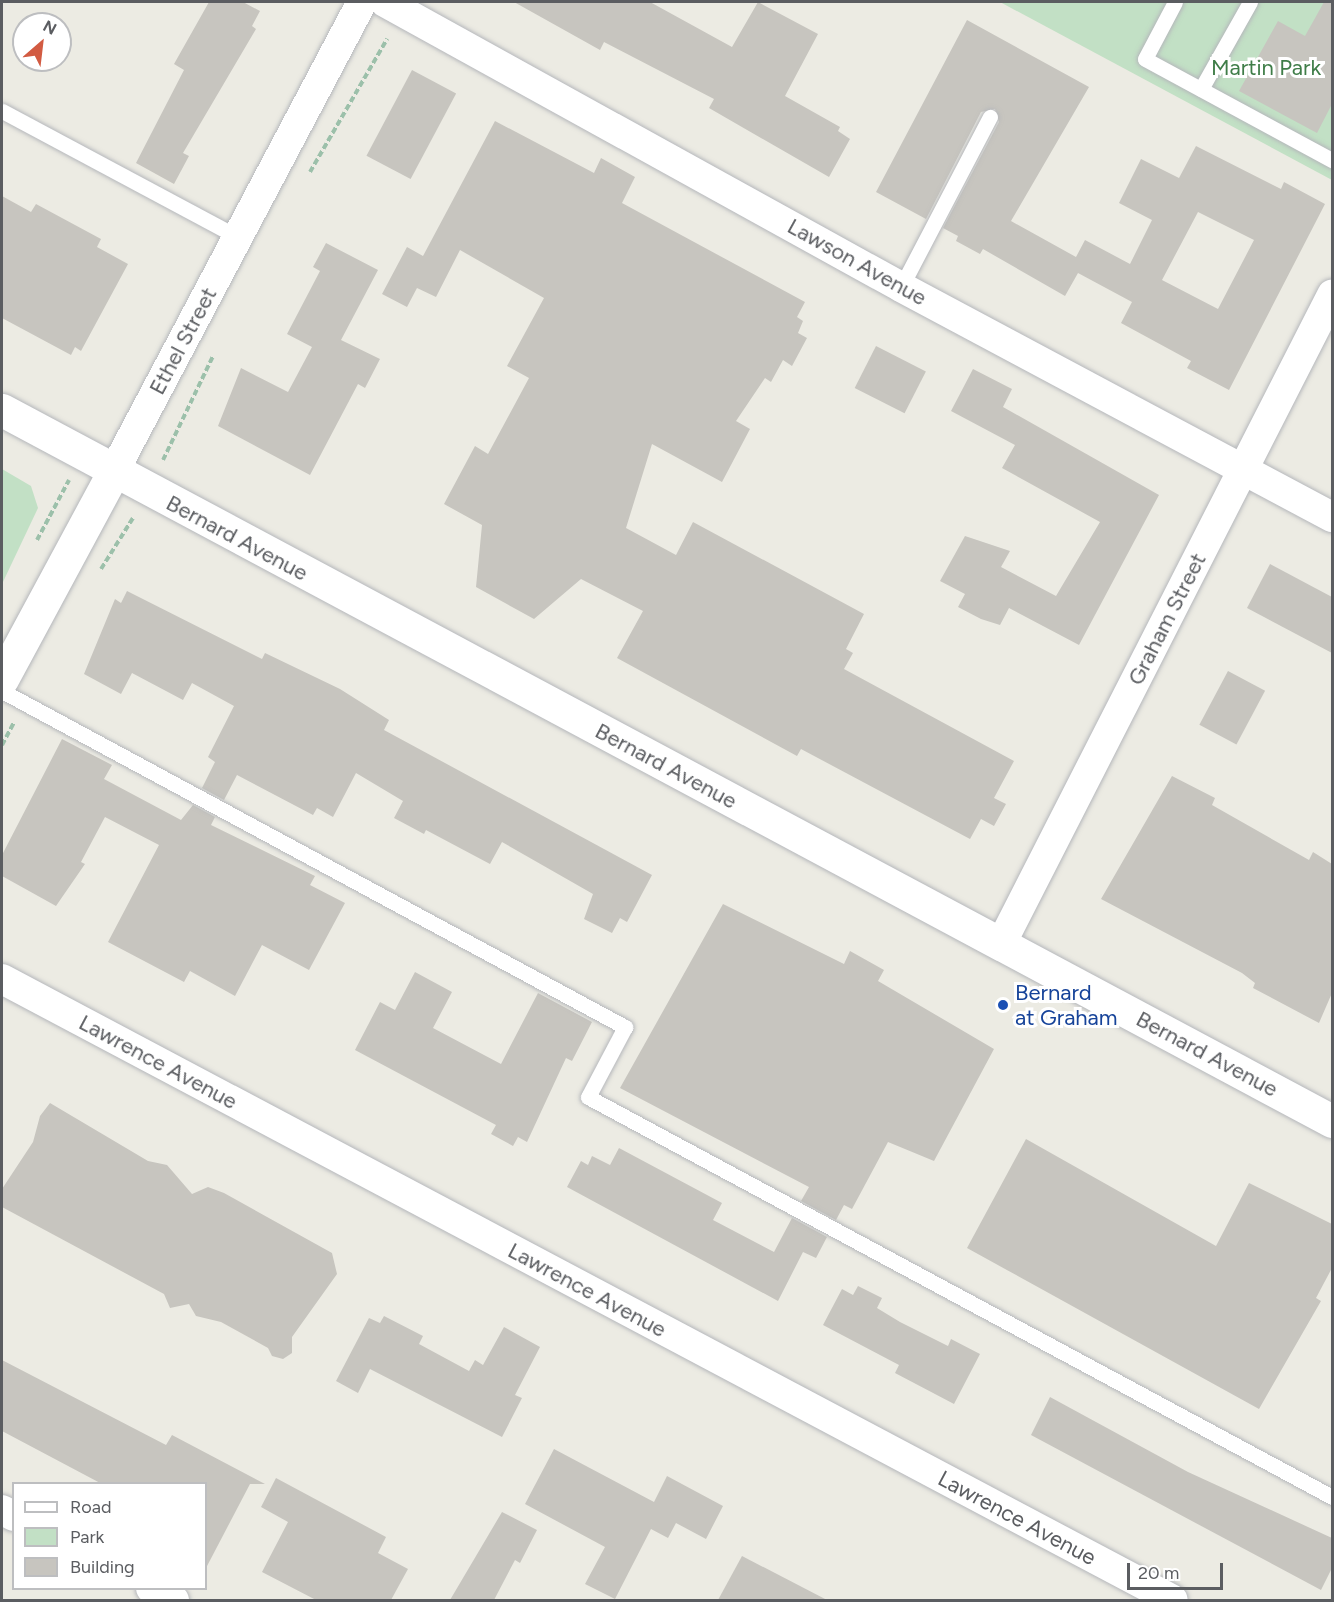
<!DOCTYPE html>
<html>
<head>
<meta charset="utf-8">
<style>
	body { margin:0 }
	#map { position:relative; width:1334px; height:1602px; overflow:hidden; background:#ecebe3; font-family:Figtree,sans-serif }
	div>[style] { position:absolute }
	.green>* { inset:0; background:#c2e0c5 }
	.building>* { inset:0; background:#c7c5bf; transform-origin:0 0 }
	.path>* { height:4px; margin-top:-2px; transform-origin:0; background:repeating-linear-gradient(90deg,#9cc0aa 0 6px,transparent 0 9px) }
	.roads { filter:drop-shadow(0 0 2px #b5b7bb) drop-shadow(0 0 2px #b5b7bb) }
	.service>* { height:15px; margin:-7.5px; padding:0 7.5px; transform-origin:7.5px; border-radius:7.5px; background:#fff }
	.minor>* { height:30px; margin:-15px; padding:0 15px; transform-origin:15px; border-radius:15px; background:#fff }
	.tertiary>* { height:33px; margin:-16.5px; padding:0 16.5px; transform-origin:16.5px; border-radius:16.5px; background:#fff }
	.dots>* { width:16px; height:16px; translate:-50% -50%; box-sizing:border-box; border:3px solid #fff; border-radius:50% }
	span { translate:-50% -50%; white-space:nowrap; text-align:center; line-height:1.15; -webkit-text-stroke:6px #fff; paint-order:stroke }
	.park-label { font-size:22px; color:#3f7d48 }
	.street-label { font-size:22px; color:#5b5d61 }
	.transit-label { font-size:22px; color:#164399 }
	.left { translate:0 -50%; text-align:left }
	.frame { position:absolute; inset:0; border:3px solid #5b5d61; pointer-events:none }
	.legend { position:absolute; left:12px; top:1482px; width:195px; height:108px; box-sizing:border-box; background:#fff; border:2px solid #bdbec0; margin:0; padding:8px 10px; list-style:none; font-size:18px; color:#5b5d61 }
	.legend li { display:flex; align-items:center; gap:12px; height:30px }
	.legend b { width:30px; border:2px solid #bdbec0 }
	.north { position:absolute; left:12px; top:12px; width:60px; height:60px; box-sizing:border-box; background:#fff; border:2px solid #bdbec0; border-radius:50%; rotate:28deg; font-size:16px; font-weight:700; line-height:24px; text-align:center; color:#5b5d61 }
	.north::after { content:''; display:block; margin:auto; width:21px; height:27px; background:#d25b42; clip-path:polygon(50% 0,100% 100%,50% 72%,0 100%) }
	.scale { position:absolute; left:1127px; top:1563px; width:96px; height:27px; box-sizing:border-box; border:3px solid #5b5d61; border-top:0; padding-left:8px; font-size:18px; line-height:21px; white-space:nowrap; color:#5b5d61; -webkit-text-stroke:4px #fff; paint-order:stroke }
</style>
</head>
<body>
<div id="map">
	<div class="green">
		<div style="clip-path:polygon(1000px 2px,1332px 2px,1332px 180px)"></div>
		<div style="clip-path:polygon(2px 469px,31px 486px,38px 508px,2px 584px)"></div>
	</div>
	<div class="building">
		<div style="clip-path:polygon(209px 2px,243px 2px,260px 11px,252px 26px,256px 29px,183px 153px,189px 156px,174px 184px,136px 163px,184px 70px,174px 64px)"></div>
		<div style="clip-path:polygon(514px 2px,650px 2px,732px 47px,758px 2px,818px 34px,785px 96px,840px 127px,838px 131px,850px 139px,829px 177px,709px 108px,714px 99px,604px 42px,600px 50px)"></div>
		<div style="clip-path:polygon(1324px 2px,1332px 2px,1332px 104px,1317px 133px,1239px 91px,1278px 21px,1305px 36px)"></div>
		<div style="clip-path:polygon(evenodd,967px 20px,1089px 87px,1011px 221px,1076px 257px,1085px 240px,1130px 264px,1152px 220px,1119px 203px,1141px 159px,1179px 178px,1196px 146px,1281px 189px,1284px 182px,1325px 204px,1229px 390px,1187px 368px,1191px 361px,1121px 323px,1132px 302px,1078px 273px,1065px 296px,983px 249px,980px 254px,956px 241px,958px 236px,943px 228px,999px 122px,995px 109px,981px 112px,926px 219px,876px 192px,967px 20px,1198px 212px,1254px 240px,1218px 309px,1162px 280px,1198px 212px)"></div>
		<div style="left:412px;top:70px;width:50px;height:97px;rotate:28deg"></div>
		<div style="clip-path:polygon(495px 121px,594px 173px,601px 158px,635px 177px,622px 203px,805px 302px,797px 317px,803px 321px,798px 333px,807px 338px,792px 366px,783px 360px,771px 382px,765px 378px,736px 421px,750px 429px,722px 482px,652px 444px,626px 528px,676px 555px,693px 522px,864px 614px,846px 649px,853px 653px,844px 669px,1014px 761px,994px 798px,1006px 804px,994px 826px,981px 819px,970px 839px,801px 749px,797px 756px,617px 658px,643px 611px,581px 579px,534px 619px,476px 587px,482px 525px,444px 504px,475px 446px,488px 454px,529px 378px,507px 366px,544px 298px,460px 250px,436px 297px,417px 288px,407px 307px,382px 294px,407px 247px,423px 256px)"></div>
		<div style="clip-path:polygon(2px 196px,31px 212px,36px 204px,101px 239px,97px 247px,128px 264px,81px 351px,75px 347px,71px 355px,2px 318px)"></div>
		<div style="clip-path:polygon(326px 243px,378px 270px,341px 340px,380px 359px,365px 388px,358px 384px,310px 475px,218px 426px,241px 368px,288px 392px,312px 347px,287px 334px,320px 271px,313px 267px)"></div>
		<div style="left:876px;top:346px;width:56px;height:47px;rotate:27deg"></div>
		<div style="clip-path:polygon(973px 369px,1012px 389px,1003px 407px,1159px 495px,1079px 645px,1009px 608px,1000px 625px,981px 619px,958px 607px,965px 594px,940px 581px,965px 536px,1010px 551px,1001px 567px,1056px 596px,1100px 522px,1002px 468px,1015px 445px,951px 411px)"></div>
		<div style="clip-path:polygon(1270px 564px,1332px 597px,1332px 653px,1247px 608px)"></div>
		<div style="clip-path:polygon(127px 591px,262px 659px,265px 653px,340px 689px,389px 720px,384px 730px,652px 875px,627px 922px,620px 918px,612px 933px,584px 919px,593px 894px,502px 842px,490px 864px,426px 830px,424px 834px,394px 818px,403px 801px,356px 773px,333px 817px,317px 808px,313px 815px,237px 775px,224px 800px,202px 788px,215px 762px,208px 757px,234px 706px,192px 683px,183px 700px,132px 673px,121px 694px,84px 674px,115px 599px,121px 603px)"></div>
		<div style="left:1228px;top:671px;width:42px;height:61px;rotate:28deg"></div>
		<div style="clip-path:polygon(62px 739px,112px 765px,104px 779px,181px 820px,193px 805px,215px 817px,211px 825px,315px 876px,310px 885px,345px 903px,309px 970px,262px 945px,235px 996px,190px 971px,184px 982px,108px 942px,159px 845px,105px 817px,81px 862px,85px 864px,56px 906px,2px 876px,2px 855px)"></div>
		<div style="clip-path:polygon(1172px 776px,1215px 798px,1212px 805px,1309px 860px,1313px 852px,1332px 864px,1332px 993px,1319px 1023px,1253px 988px,1255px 983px,1242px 973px,1101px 899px)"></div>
		<div style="clip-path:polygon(723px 904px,844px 964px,850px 951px,884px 970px,878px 981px,994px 1049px,934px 1161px,888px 1142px,852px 1209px,844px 1205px,836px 1220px,801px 1201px,809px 1187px,620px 1088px)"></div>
		<div style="clip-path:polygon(415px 972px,452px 992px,433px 1028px,501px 1064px,538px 993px,592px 1022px,572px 1061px,566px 1058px,527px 1142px,518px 1137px,513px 1146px,491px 1134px,496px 1125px,355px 1050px,380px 1002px,395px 1010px)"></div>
		<div style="clip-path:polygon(50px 1103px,148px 1161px,167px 1165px,192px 1194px,208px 1187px,224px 1193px,332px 1253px,337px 1274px,292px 1337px,292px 1353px,283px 1359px,272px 1356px,268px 1348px,221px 1322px,196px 1316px,189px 1304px,170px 1308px,164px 1294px,2px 1207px,2px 1189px,33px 1142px,40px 1116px)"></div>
		<div style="clip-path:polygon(1026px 1139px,1216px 1246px,1249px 1183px,1332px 1224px,1332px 1268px,1316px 1298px,1321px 1301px,1259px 1409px,967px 1248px)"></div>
		<div style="clip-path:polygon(619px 1148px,722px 1203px,713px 1220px,774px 1252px,792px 1218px,827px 1237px,816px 1258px,803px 1252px,778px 1301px,567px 1187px,581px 1161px,588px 1165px,592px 1156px,610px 1165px)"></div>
		<div style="clip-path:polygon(858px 1286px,882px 1298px,877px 1308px,900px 1322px,948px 1346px,951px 1339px,980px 1354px,954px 1404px,895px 1373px,899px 1365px,823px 1325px,842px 1289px,853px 1295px)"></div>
		<div style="clip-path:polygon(384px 1316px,423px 1336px,419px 1344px,469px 1371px,475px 1360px,483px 1365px,504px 1327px,540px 1347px,515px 1395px,522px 1398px,502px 1437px,370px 1369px,358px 1393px,336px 1381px,369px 1318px,380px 1323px)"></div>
		<div style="clip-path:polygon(2px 1360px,166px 1445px,172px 1435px,265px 1484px,250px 1484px,206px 1568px,206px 1484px,102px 1484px,2px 1431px)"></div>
		<div style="clip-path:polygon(1050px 1397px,1188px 1472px,1332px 1538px,1332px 1568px,1321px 1590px,1031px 1435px)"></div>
		<div style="clip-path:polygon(554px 1449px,654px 1502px,667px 1476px,723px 1506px,706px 1539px,676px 1523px,668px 1538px,651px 1529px,615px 1599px,585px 1584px,605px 1547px,525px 1504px)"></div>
		<div style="clip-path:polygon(276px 1478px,386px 1537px,378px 1553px,408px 1569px,391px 1600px,316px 1600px,262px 1572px,288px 1522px,261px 1507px)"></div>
		<div style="clip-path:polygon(502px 1512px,537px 1530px,520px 1563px,515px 1560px,494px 1600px,450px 1600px)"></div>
		<div style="clip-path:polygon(742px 1556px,827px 1600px,718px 1600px)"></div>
	</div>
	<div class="path">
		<div style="left:310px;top:172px;width:154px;rotate:-59.9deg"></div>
		<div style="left:163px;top:460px;width:115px;rotate:-64.3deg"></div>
		<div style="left:37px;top:540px;width:68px;rotate:-61.9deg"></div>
		<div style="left:101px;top:569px;width:60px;rotate:-57.9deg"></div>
		<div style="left:2px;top:745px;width:26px;rotate:-62deg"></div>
	</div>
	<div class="roads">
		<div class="service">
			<div style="left:1175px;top:2px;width:64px;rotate:117.8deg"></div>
			<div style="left:1145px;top:59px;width:213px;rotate:28.4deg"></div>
			<div style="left:1201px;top:89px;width:100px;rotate:-60.6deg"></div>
			<div style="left:2px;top:111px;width:268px;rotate:28.1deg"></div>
			<div style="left:901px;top:287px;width:192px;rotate:-62.4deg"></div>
			<div style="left:2px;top:691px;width:708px;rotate:28.34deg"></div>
			<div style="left:625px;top:1027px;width:79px;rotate:117.9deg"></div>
			<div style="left:588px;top:1097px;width:845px;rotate:28.26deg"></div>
		</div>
		<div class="minor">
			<div style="left:385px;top:2px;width:589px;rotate:28.91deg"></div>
			<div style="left:901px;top:287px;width:489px;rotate:28.1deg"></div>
			<div style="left:113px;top:473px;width:533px;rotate:-62.14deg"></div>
			<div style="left:1001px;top:944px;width:729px;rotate:-62.98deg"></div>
			<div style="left:2px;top:979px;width:1325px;rotate:27.94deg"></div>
			<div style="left:2px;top:1510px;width:13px;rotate:27deg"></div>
			<div style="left:151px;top:1588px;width:26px;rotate:28deg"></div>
		</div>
		<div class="tertiary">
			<div style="left:2px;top:410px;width:1508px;rotate:28.13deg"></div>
			<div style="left:2px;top:679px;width:234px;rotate:-61.7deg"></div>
		</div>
	</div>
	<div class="dots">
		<div style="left:1003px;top:1005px;background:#1a4fb4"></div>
	</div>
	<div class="park-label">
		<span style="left:1266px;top:68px">Martin Park</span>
	</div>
	<div class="street-label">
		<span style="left:857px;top:262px;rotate:29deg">Lawson Avenue</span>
		<span style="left:183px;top:341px;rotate:-62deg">Ethel Street</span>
		<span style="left:237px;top:538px;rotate:28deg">Bernard Avenue</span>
		<span style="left:1167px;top:619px;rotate:-63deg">Graham Street</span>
		<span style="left:666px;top:766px;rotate:28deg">Bernard Avenue</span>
		<span style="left:1207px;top:1054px;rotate:28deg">Bernard Avenue</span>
		<span style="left:158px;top:1062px;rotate:28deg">Lawrence Avenue</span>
		<span style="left:587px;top:1290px;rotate:28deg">Lawrence Avenue</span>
		<span style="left:1017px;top:1518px;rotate:28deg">Lawrence Avenue</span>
	</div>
	<div class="transit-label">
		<span class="left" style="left:1015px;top:1005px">Bernard<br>at Graham</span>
	</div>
	<div class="frame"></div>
	<ul class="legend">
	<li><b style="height:8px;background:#fff"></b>Road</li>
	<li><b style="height:16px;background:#c2e0c5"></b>Park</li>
	<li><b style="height:16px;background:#c7c5bf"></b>Building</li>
	</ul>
	<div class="north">N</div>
	<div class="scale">20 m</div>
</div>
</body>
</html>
